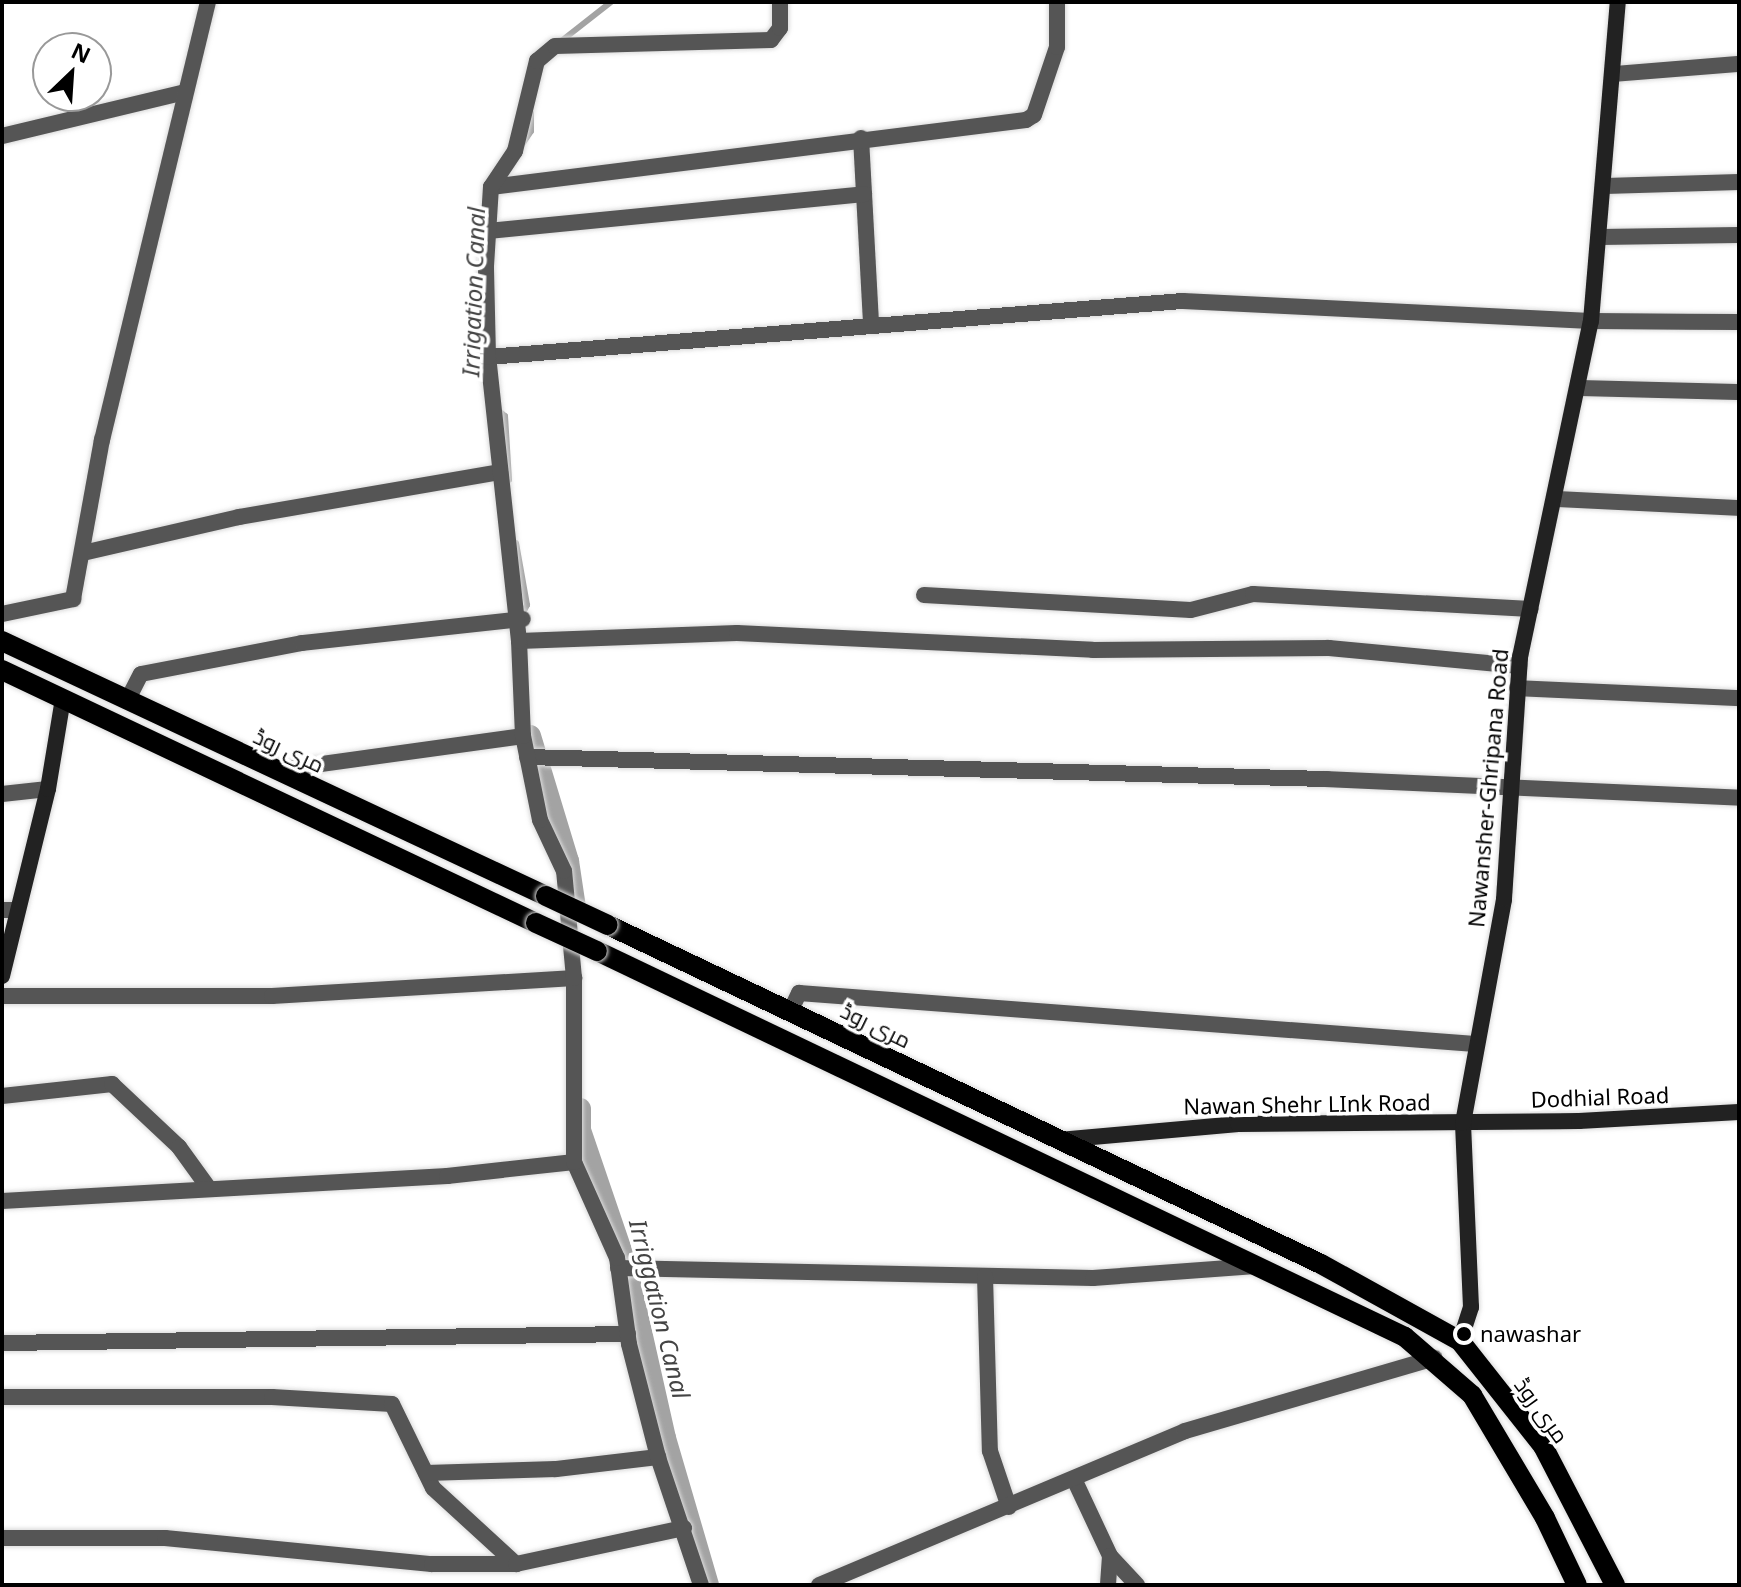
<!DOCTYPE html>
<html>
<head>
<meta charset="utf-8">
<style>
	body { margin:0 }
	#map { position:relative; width:1741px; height:1587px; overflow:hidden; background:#fff; font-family:"Noto Sans",Cairo,sans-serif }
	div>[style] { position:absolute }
	.stream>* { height:6px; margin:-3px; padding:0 3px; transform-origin:3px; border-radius:3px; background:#a3a3a3 }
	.canal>* { height:22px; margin:-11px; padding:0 11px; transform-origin:11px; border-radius:11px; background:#a3a3a3 }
	.roads { filter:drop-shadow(0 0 2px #dbdbdb) drop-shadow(0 0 2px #dbdbdb) }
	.street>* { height:16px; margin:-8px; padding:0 8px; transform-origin:8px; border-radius:8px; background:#555 }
	.secondary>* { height:16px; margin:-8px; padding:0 8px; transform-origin:8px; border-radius:8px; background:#222 }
	.primary>* { height:20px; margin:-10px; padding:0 10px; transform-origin:10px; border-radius:10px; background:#000 }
	.bridges { filter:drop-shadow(0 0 2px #dbdbdb) drop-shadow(0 0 2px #dbdbdb) }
	.primary-bridge>* { height:20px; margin:-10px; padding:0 10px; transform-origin:10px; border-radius:10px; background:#000 }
	.dots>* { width:22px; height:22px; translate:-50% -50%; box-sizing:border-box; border:4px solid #fff; border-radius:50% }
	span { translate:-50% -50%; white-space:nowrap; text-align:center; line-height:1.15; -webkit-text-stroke:7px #fff; paint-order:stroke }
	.street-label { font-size:22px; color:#000 }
	.poi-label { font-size:22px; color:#000 }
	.left { translate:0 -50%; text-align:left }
	.water-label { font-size:24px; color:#444; font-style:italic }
	.frame { position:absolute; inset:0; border:4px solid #000; pointer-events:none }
	.north { position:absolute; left:32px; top:32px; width:80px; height:80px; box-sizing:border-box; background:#fff; border:2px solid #999; border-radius:50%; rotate:25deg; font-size:22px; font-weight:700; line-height:32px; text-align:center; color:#000 }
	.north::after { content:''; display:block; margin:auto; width:28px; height:36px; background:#000; clip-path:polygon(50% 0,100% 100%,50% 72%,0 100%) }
</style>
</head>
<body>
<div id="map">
	<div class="stream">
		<div style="left:560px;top:42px;width:65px;rotate:-38.1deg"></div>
		<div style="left:523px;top:143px;width:14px;rotate:-56deg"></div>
		<div style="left:531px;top:131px;width:18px;rotate:-90deg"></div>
		<div style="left:498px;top:410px;width:9px;rotate:41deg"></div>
		<div style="left:505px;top:416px;width:64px;rotate:86.4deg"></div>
		<div style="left:516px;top:543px;width:63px;rotate:79.9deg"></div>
		<div style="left:527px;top:605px;width:13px;rotate:117deg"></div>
	</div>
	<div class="canal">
		<div style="left:530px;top:736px;width:131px;rotate:73.1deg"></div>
		<div style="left:568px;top:861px;width:48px;rotate:81.5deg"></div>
		<div style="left:580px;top:1109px;width:21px;rotate:90deg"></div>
		<div style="left:580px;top:1130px;width:143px;rotate:71.2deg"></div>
		<div style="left:626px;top:1265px;width:177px;rotate:77.3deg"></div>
		<div style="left:665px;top:1438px;width:153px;rotate:73.7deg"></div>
	</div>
	<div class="roads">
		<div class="street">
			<div style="left:1614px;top:74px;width:125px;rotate:-4.6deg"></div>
			<div style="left:2px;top:136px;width:188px;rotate:-13.5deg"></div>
			<div style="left:861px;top:138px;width:187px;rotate:86.9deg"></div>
			<div style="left:1605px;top:186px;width:134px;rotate:-1.7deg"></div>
			<div style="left:491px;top:187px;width:539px;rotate:-7.14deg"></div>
			<div style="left:1026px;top:120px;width:9px;rotate:-32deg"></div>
			<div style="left:1034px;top:115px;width:72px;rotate:-71.3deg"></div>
			<div style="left:1057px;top:47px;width:45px;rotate:-90deg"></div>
			<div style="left:488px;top:231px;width:378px;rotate:-5.6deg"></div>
			<div style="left:1600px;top:237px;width:139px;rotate:-0.8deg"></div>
			<div style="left:488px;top:357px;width:697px;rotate:-4.61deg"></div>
			<div style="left:1183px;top:301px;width:408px;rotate:2.8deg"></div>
			<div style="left:1591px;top:321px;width:148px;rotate:0.4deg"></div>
			<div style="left:1578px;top:388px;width:161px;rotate:1.4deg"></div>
			<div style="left:1555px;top:499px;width:184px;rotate:2.8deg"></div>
			<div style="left:83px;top:553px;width:160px;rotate:-13deg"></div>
			<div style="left:239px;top:517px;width:265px;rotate:-9.8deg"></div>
			<div style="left:924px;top:595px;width:267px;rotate:3.2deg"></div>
			<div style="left:1191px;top:610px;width:64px;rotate:-14.5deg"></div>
			<div style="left:1253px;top:594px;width:278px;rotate:3.1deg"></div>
			<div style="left:2px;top:614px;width:73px;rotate:-11.9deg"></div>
			<div style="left:73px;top:599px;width:162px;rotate:-79.7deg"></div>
			<div style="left:102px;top:440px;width:451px;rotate:-76.4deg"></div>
			<div style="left:519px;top:641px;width:218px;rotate:-2.1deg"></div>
			<div style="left:737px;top:633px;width:356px;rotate:2.7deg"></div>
			<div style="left:1093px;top:650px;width:236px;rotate:-0.5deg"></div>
			<div style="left:1329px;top:648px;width:191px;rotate:5.4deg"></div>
			<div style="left:1517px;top:688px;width:222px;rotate:2.6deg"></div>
			<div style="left:127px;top:701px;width:30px;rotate:-63deg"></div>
			<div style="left:141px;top:674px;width:164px;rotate:-10.9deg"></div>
			<div style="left:302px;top:643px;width:222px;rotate:-6.2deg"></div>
			<div style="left:527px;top:757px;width:800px;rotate:1.58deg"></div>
			<div style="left:1327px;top:779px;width:412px;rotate:2.6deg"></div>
			<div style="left:278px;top:770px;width:247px;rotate:-7.9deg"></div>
			<div style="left:2px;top:794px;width:46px;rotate:-6.2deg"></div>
			<div style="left:2px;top:910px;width:15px"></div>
			<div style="left:2px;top:996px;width:270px"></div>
			<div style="left:272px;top:996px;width:303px;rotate:-3.4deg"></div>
			<div style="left:791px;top:1010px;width:19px;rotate:-65deg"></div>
			<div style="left:799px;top:993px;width:678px;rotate:4.31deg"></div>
			<div style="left:2px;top:1096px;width:111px;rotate:-6.2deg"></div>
			<div style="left:112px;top:1084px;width:92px;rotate:43.2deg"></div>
			<div style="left:179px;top:1147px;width:49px;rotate:54.1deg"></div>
			<div style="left:2px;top:1201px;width:446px;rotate:-3.2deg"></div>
			<div style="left:447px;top:1176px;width:128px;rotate:-6.3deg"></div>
			<div style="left:618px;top:1268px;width:475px;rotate:1.2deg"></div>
			<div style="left:1093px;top:1278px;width:163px;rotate:-4.2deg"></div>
			<div style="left:985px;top:1276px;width:175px;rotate:88.4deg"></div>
			<div style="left:990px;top:1451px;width:59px;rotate:71.3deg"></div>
			<div style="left:2px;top:1343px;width:626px;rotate:-0.82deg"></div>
			<div style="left:2px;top:1397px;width:270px"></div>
			<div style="left:272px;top:1397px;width:120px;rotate:3.3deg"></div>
			<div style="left:392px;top:1404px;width:93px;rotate:64deg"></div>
			<div style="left:433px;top:1488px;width:113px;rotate:42.5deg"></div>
			<div style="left:426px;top:1473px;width:130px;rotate:-1.8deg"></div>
			<div style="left:556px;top:1469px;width:103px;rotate:-6.7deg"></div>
			<div style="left:1074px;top:1479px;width:85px;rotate:64.9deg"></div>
			<div style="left:1110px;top:1556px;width:29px;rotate:94deg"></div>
			<div style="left:2px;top:1538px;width:163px"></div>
			<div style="left:165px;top:1538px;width:268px;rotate:5.6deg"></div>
			<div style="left:432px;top:1564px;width:84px"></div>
			<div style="left:516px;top:1564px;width:172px;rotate:-12.1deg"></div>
			<div style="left:1110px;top:1556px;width:40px;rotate:47deg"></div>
			<div style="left:701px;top:1585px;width:135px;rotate:-108.6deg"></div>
			<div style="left:658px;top:1457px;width:117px;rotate:-104.4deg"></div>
			<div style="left:629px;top:1344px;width:87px;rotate:-97.9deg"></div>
			<div style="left:617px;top:1258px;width:105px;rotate:-114.1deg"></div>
			<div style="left:574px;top:1162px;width:184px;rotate:-90deg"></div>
			<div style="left:574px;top:978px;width:107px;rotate:-95.3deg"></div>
			<div style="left:564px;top:871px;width:56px;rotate:-115.2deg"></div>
			<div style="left:540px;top:820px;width:86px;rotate:-101.4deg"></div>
			<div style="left:523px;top:736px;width:95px;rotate:-92.4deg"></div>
			<div style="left:519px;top:641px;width:286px;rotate:-96.2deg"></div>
			<div style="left:488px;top:357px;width:91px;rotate:-91.3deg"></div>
			<div style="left:486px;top:266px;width:79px;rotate:-86.4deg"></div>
			<div style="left:491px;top:187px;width:43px;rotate:-56.3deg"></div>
			<div style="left:515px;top:151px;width:93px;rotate:-76.3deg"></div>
			<div style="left:537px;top:61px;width:23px;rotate:-40deg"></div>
			<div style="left:555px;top:46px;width:216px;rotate:-1.6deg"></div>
			<div style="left:771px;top:40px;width:15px;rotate:-53deg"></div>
			<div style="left:780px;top:28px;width:26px;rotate:-90deg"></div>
			<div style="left:819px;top:1585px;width:397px;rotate:-22.8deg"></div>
			<div style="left:1185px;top:1431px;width:260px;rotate:-16.3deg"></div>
		</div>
		<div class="secondary">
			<div style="left:2px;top:976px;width:193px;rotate:-76.2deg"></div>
			<div style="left:48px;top:789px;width:92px;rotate:-80.6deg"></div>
			<div style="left:1059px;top:1140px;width:180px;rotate:-5.1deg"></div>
			<div style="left:1238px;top:1124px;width:341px;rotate:-0.5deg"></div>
			<div style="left:1579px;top:1121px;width:160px;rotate:-3.2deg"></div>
			<div style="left:1460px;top:1341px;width:36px;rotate:-72deg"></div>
			<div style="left:1471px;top:1307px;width:184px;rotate:-92.5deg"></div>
			<div style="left:1463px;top:1123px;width:228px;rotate:-79.6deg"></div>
			<div style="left:1504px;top:899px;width:243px;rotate:-86.2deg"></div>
			<div style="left:1520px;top:657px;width:343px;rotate:-78.1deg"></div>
			<div style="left:1591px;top:321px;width:320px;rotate:-85.2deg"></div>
		</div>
		<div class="primary">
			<div style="left:2px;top:641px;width:601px;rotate:25.11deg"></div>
			<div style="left:2px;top:670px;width:591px;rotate:25.35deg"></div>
			<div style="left:608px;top:925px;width:789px;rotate:25.43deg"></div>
			<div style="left:1321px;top:1264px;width:159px;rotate:29deg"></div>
			<div style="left:1460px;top:1341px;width:134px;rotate:51.7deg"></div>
			<div style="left:1543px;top:1446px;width:157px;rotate:62.6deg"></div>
			<div style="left:597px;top:951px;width:895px;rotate:25.53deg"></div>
			<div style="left:1405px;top:1337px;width:89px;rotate:40.9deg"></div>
			<div style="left:1472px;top:1395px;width:143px;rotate:59.3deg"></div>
			<div style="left:1545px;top:1518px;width:74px;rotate:64.5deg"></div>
		</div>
	</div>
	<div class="bridges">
		<div class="primary-bridge">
			<div style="left:546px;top:896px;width:68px;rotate:25.1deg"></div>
			<div style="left:536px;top:923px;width:67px;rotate:24.7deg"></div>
		</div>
	</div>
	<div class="dots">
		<div style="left:1464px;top:1334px;background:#000"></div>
	</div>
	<div class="street-label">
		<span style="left:289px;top:750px;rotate:25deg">مری روڈ</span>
		<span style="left:1488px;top:788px;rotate:-85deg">Nawansher-Ghripana Road</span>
		<span style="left:876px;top:1025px;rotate:26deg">مری روڈ</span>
		<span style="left:1600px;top:1097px;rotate:-2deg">Dodhial Road</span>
		<span style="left:1307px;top:1104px;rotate:-1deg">Nawan Shehr LInk Road</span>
		<span style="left:1542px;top:1410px;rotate:54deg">مری روڈ</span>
	</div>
	<div class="poi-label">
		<span class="left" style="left:1480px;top:1334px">nawashar</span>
	</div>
	<div class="water-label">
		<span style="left:473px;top:292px;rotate:-88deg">Irrigation Canal</span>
		<span style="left:660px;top:1309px;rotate:76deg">Irriggation Canal</span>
	</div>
	<div class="frame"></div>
	<div class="north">N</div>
</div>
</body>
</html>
